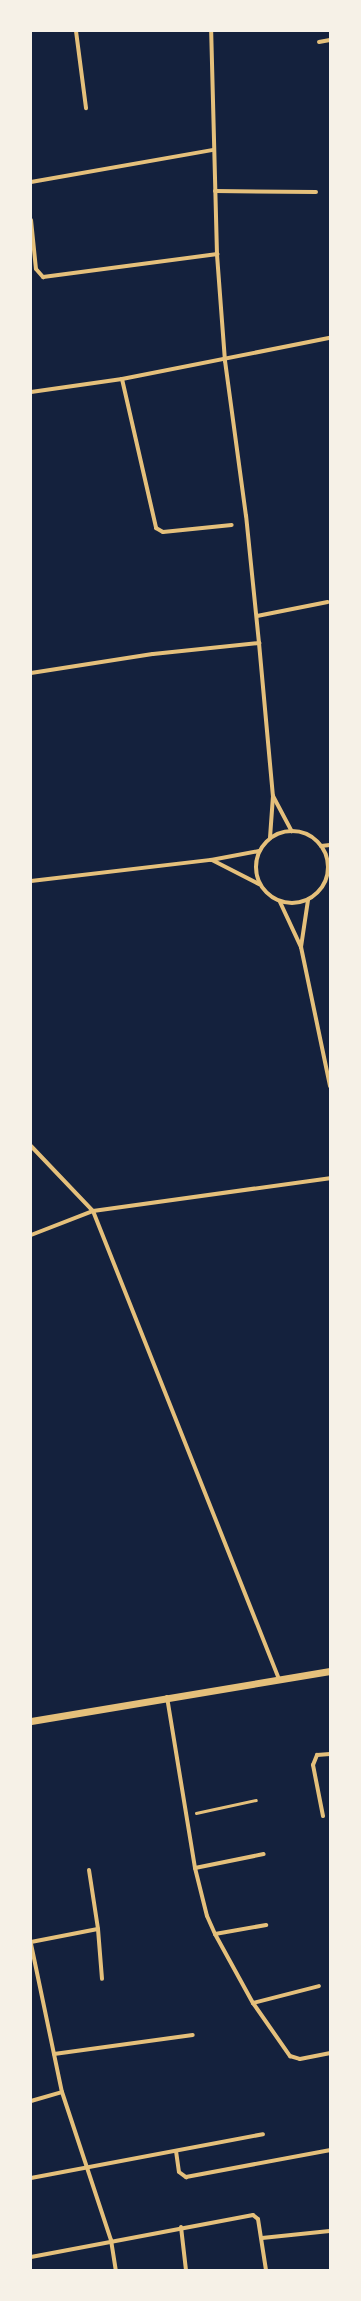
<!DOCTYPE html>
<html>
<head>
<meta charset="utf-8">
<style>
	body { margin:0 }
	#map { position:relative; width:361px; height:2301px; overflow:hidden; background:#14213d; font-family:"Work Sans",sans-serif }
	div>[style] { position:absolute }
	.path>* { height:2.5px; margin:-1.25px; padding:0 1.25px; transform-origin:1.25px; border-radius:1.25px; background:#e5c07b }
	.minor>* { height:4px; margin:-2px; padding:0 2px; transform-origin:2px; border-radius:2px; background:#e5c07b }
	.minor>.ring { margin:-2px; padding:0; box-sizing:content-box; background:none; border:4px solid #e5c07b; border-radius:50% }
	.tertiary>* { height:7px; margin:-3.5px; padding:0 3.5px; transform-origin:3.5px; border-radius:3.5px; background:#e5c07b }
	span { translate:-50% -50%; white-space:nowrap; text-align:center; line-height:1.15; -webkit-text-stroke:4px #f6f1e7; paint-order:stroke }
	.frame { position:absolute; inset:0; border:32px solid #f6f1e7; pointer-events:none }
</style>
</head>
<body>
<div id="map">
	<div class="path">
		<div style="left:196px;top:1813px;width:61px;rotate:-12.2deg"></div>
	</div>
	<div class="minor">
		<div style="left:76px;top:31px;width:78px;rotate:82.6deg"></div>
		<div style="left:319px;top:42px;width:11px;rotate:-10deg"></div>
		<div style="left:31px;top:182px;width:185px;rotate:-10deg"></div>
		<div style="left:215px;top:191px;width:101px;rotate:0.6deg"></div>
		<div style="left:31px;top:220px;width:49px;rotate:84.2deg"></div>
		<div style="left:36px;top:269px;width:11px;rotate:49deg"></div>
		<div style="left:43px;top:277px;width:176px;rotate:-7.5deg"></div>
		<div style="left:122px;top:379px;width:153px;rotate:77.1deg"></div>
		<div style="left:156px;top:528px;width:8px;rotate:30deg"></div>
		<div style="left:163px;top:532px;width:69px;rotate:-5.8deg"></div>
		<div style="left:31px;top:392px;width:92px;rotate:-8.1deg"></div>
		<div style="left:122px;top:379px;width:212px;rotate:-11.2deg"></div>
		<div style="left:257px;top:616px;width:72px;rotate:-11.2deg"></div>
		<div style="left:259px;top:643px;width:154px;rotate:84.8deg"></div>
		<div style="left:273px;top:796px;width:42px;rotate:94.1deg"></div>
		<div style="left:31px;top:673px;width:123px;rotate:-8.9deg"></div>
		<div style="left:153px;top:654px;width:107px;rotate:-5.9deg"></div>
		<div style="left:259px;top:643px;width:128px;rotate:-95.8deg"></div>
		<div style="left:246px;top:516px;width:156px;rotate:-97.7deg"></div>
		<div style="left:225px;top:361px;width:107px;rotate:-94.3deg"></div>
		<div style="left:217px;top:254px;width:223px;rotate:-91.5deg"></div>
		<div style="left:273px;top:796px;width:40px;rotate:62deg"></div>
		<div class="ring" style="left:256px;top:831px;width:68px;height:68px"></div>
		<div style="left:321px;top:846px;width:9px;rotate:-6deg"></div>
		<div style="left:212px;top:860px;width:53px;rotate:27.1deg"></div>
		<div style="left:31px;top:881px;width:181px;rotate:-6.7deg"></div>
		<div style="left:211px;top:860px;width:49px;rotate:-10.6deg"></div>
		<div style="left:280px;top:902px;width:50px;rotate:65deg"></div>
		<div style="left:301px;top:947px;width:142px;rotate:78.2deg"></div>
		<div style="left:301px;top:947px;width:48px;rotate:-81.5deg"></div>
		<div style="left:31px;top:1146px;width:90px;rotate:46.4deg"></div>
		<div style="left:93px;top:1211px;width:504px;rotate:68.33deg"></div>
		<div style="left:31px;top:1235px;width:66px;rotate:-21.2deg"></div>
		<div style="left:93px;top:1211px;width:239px;rotate:-7.9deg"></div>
		<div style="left:167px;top:1697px;width:173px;rotate:80.7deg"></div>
		<div style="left:195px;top:1868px;width:49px;rotate:76deg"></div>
		<div style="left:207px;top:1916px;width:20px;rotate:66deg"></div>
		<div style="left:215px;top:1934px;width:79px;rotate:61.2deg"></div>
		<div style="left:253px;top:2003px;width:65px;rotate:55.1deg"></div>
		<div style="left:290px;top:2056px;width:10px;rotate:17deg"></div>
		<div style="left:300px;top:2059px;width:31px;rotate:-11deg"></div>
		<div style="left:323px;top:1816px;width:52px;rotate:-101.1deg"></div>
		<div style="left:313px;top:1765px;width:11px;rotate:-68deg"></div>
		<div style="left:317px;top:1755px;width:13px;rotate:-4deg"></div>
		<div style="left:195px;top:1868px;width:70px;rotate:-11.5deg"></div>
		<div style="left:89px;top:1870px;width:60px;rotate:81.3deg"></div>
		<div style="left:98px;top:1929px;width:50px;rotate:85.4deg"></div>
		<div style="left:215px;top:1934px;width:52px;rotate:-10deg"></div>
		<div style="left:31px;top:1942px;width:68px;rotate:-11deg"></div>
		<div style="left:31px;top:1944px;width:151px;rotate:78.2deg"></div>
		<div style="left:62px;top:2092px;width:156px;rotate:71.7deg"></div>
		<div style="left:111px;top:2240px;width:30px;rotate:81deg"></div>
		<div style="left:253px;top:2003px;width:68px;rotate:-14.4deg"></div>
		<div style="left:54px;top:2054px;width:140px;rotate:-7.8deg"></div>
		<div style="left:31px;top:2101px;width:32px;rotate:-16deg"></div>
		<div style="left:176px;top:2151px;width:21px;rotate:82deg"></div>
		<div style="left:179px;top:2172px;width:9px;rotate:36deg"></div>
		<div style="left:186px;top:2177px;width:147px;rotate:-10.6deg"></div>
		<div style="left:31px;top:2178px;width:236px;rotate:-10.7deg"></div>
		<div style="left:181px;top:2227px;width:43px;rotate:83.4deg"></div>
		<div style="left:262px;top:2238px;width:68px;rotate:-5.9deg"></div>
		<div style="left:31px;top:2257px;width:226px;rotate:-10.7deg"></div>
		<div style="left:253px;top:2215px;width:6px;rotate:39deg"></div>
		<div style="left:258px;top:2219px;width:52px;rotate:81.1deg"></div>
	</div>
	<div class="tertiary">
		<div style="left:31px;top:1721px;width:303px;rotate:-9.5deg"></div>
	</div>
	<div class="frame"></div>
</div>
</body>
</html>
